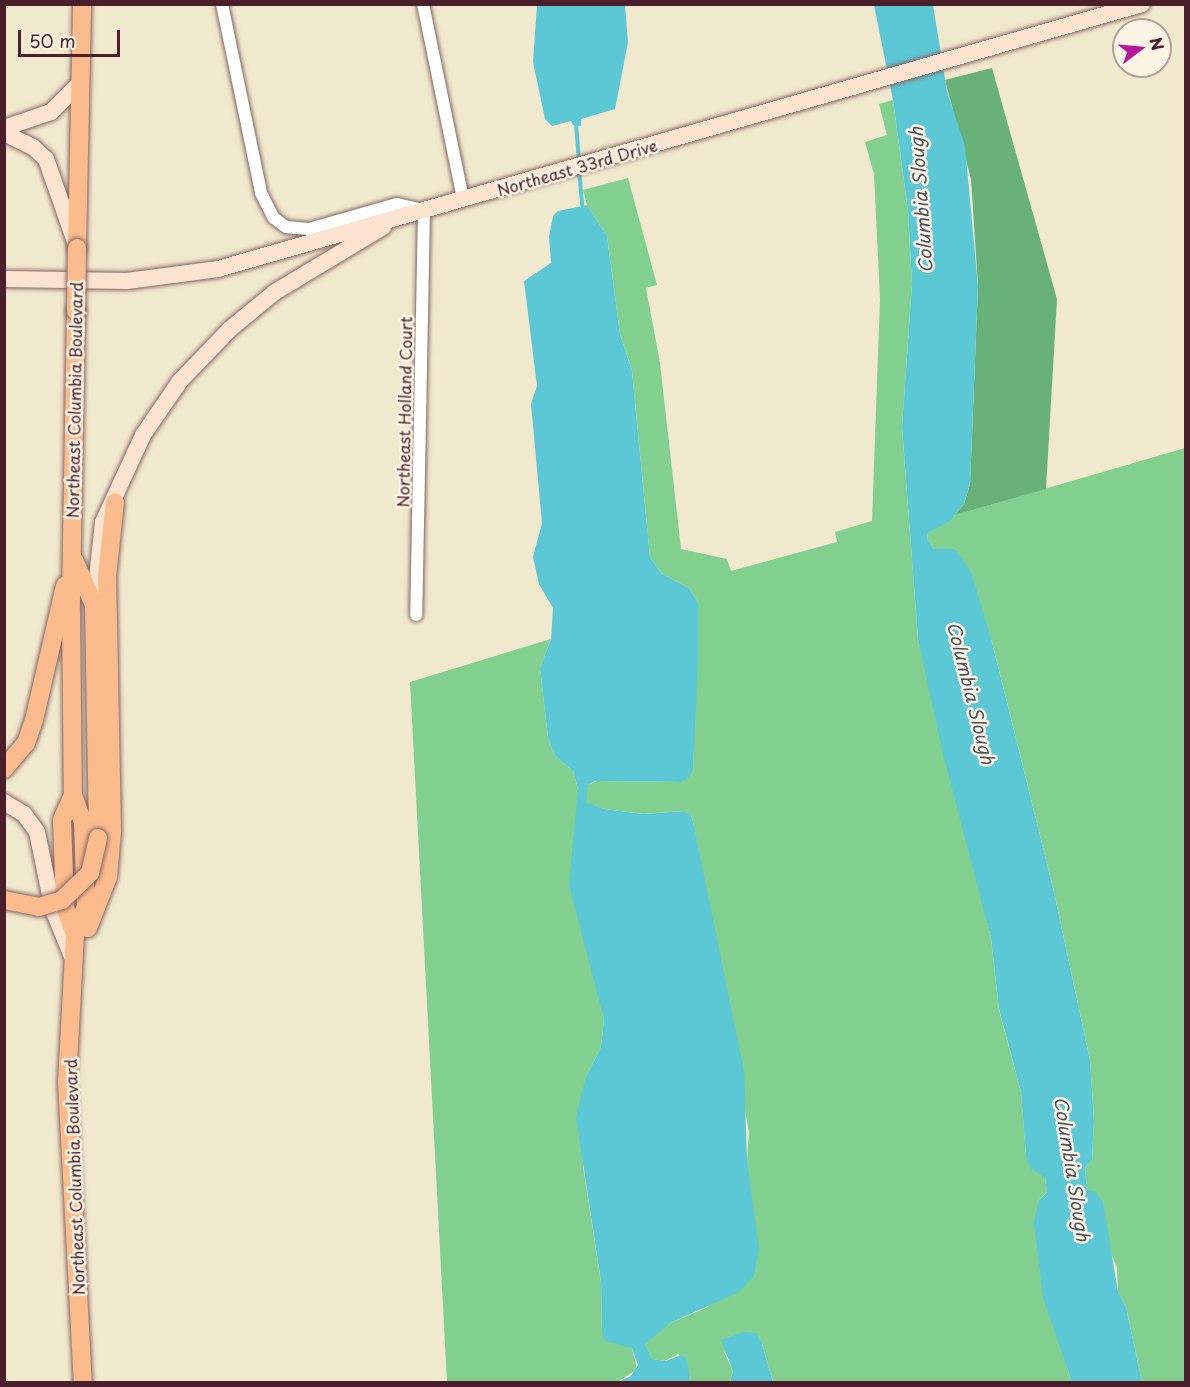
<!DOCTYPE html>
<html>
<head>
<meta charset="utf-8">
<style>
	body { margin:0 }
	#map { position:relative; width:1190px; height:1387px; overflow:hidden; background:#f1e9cd; font-family:"Playpen Sans",sans-serif }
	div>[style] { position:absolute }
	.green>* { inset:0; background:#81d08f }
	.forest>* { inset:0; background:#68b27a }
	.water>* { inset:0; background:#5cc7d5 }
	.stream>* { height:4px; margin:-2px; padding:0 2px; transform-origin:2px; border-radius:2px; background:#5cc7d5 }
	.roads { filter:drop-shadow(0 0 2px #846664) drop-shadow(0 0 2px #846664) }
	.minor>* { height:12px; margin:-6px; padding:0 6px; transform-origin:6px; border-radius:6px; background:#fff }
	.secondary>* { height:16px; margin:-8px; padding:0 8px; transform-origin:8px; border-radius:8px; background:#fde4d1 }
	.primary>* { height:18px; margin:-9px; padding:0 9px; transform-origin:9px; border-radius:9px; background:#fbbb8c }
	.bridges { filter:drop-shadow(0 0 2px #846664) drop-shadow(0 0 2px #846664) }
	.primary-bridge>* { height:18px; margin:-9px; padding:0 9px; transform-origin:9px; border-radius:9px; background:#fbbb8c }
	span { translate:-50% -50%; white-space:nowrap; text-align:center; line-height:1.15; -webkit-text-stroke:5px #fcf5e5; paint-order:stroke }
	.street-label { font-size:16px; color:#4a1f2b }
	.water-label { font-size:18px; color:#4f515e; font-style:italic }
	.frame { position:absolute; inset:0; border:6px solid #4a1f2b; pointer-events:none }
	.north { position:absolute; left:1112px; top:18px; width:60px; height:60px; box-sizing:border-box; background:#fcf5e5; border:2px solid #b59f9b; border-radius:50%; rotate:74deg; font-size:16px; font-weight:700; line-height:24px; text-align:center; color:#4a1f2b }
	.north::after { content:''; display:block; margin:auto; width:21px; height:27px; background:#b5179e; clip-path:polygon(50% 0,100% 100%,50% 72%,0 100%) }
	.scale { position:absolute; left:18px; top:30px; width:102px; height:27px; box-sizing:border-box; border:3px solid #4a1f2b; border-top:0; padding-left:8px; font-size:18px; line-height:21px; white-space:nowrap; color:#4a1f2b; -webkit-text-stroke:4px #fcf5e5; paint-order:stroke }
</style>
</head>
<body>
<div id="map">
	<div class="green">
		<div style="clip-path:polygon(893px 100px,908px 211px,912px 284px,902px 427px,918px 639px,991px 938px,999px 1010px,1021px 1092px,1026px 1156px,1045px 1177px,1047px 1192px,1039px 1200px,1061px 1349px,1072px 1382px,773px 1382px,762px 1344px,724px 1352px,733px 1371px,730px 1382px,690px 1382px,687px 1364px,678px 1354px,665px 1361px,652px 1359px,645px 1344px,647px 1338px,670px 1323px,708px 1307px,747px 1160px,749px 1132px,692px 817px,683px 811px,643px 814px,604px 809px,585px 802px,588px 785px,596px 781px,682px 782px,693px 771px,698px 602px,689px 588px,661px 573px,650px 557px,632px 371px,620px 334px,607px 236px,587px 205px,583px 190px,628px 178px,657px 285px,646px 288px,660px 363px,681px 549px,727px 559px,731px 571px,837px 542px,835px 532px,872px 521px,880px 299px,874px 174px,865px 142px,887px 135px,879px 104px)"></div>
		<div style="clip-path:polygon(1185px 448px,1185px 1382px,1142px 1382px,1126px 1307px,1118px 1292px,1117px 1268px,1087px 1191px,1085px 1168px,1092px 1160px,1094px 1120px,1090px 1060px,1054px 892px,992px 642px,955px 549px,934px 549px,927px 539px,928px 533px,955px 515px)"></div>
		<div style="clip-path:polygon(551px 639px,540px 668px,548px 738px,555px 756px,573px 771px,578px 789px,593px 970px,604px 1019px,601px 1047px,586px 1077px,583px 1166px,601px 1282px,602px 1333px,632px 1348px,637px 1369px,618px 1382px,447px 1382px,410px 682px)"></div>
	</div>
	<div class="forest">
		<div style="clip-path:polygon(992px 68px,1057px 299px,1046px 489px,955px 515px,964px 504px,970px 484px,978px 286px,971px 179px,945px 80px)"></div>
	</div>
	<div class="water">
		<div style="clip-path:polygon(537px 5px,625px 5px,628px 42px,615px 109px,581px 119px,581px 126px,573px 125px,571px 121px,552px 126px,545px 119px,533px 62px)"></div>
		<div style="clip-path:polygon(874px 5px,933px 5px,947px 91px,965px 146px,978px 286px,970px 484px,964px 504px,950px 521px,928px 533px,927px 539px,934px 549px,955px 549px,971px 572px,992px 642px,1054px 892px,1090px 1060px,1094px 1120px,1092px 1160px,1085px 1168px,1087px 1190px,1094px 1191px,1103px 1202px,1118px 1292px,1126px 1307px,1142px 1382px,1072px 1382px,1043px 1298px,1034px 1222px,1039px 1200px,1047px 1192px,1045px 1177px,1030px 1168px,1026px 1156px,1021px 1092px,999px 1009px,991px 938px,942px 750px,918px 639px,902px 427px,912px 284px,908px 211px,893px 100px)"></div>
		<div style="clip-path:polygon(587px 205px,607px 236px,620px 334px,632px 371px,650px 557px,661px 573px,689px 588px,698px 602px,698px 659px,693px 771px,689px 777px,682px 782px,595px 781px,588px 785px,586px 802px,604px 809px,643px 814px,684px 811px,692px 817px,744px 1071px,747px 1160px,759px 1249px,754px 1276px,739px 1292px,670px 1323px,645px 1344px,652px 1359px,665px 1361px,682px 1355px,687px 1359px,690px 1382px,618px 1382px,631px 1376px,638px 1365px,632px 1348px,605px 1341px,602px 1333px,601px 1282px,576px 1117px,586px 1077px,601px 1047px,604px 1019px,569px 885px,578px 789px,573px 771px,555px 756px,548px 738px,540px 668px,551px 639px,553px 608px,539px 584px,533px 557px,542px 523px,531px 404px,537px 386px,524px 281px,551px 263px,549px 237px,553px 216px,558px 211px)"></div>
		<div style="clip-path:polygon(744px 1332px,756px 1333px,762px 1344px,773px 1382px,730px 1382px,733px 1371px,721px 1340px)"></div>
	</div>
	<div class="stream">
		<div style="left:576px;top:122px;width:40px;rotate:85.7deg"></div>
		<div style="left:579px;top:169px;width:36px;rotate:85deg"></div>
	</div>
	<div class="roads">
		<div class="minor">
			<div style="left:222px;top:4px;width:193px;rotate:78.3deg"></div>
			<div style="left:261px;top:193px;width:28px;rotate:63deg"></div>
			<div style="left:274px;top:218px;width:15px;rotate:37deg"></div>
			<div style="left:286px;top:227px;width:23px;rotate:5deg"></div>
			<div style="left:309px;top:229px;width:91px;rotate:-15.9deg"></div>
			<div style="left:397px;top:204px;width:28px;rotate:13deg"></div>
			<div style="left:424px;top:210px;width:405px;rotate:91.1deg"></div>
			<div style="left:423px;top:4px;width:199px;rotate:78.4deg"></div>
		</div>
		<div class="secondary">
			<div style="left:4px;top:128px;width:50px;rotate:-18.8deg"></div>
			<div style="left:51px;top:112px;width:42px;rotate:-45deg"></div>
			<div style="left:4px;top:133px;width:32px;rotate:26deg"></div>
			<div style="left:33px;top:147px;width:18px;rotate:43deg"></div>
			<div style="left:46px;top:159px;width:88px;rotate:70.7deg"></div>
			<div style="left:4px;top:279px;width:123px;rotate:0.9deg"></div>
			<div style="left:127px;top:281px;width:92px;rotate:-7.5deg"></div>
			<div style="left:218px;top:269px;width:961px;rotate:-16deg"></div>
			<div style="left:94px;top:605px;width:83px;rotate:-83.8deg"></div>
			<div style="left:103px;top:522px;width:96px;rotate:-65.3deg"></div>
			<div style="left:143px;top:435px;width:65px;rotate:-55.6deg"></div>
			<div style="left:180px;top:381px;width:72px;rotate:-46.1deg"></div>
			<div style="left:230px;top:329px;width:58px;rotate:-39.4deg"></div>
			<div style="left:275px;top:292px;width:126px;rotate:-31deg"></div>
			<div style="left:4px;top:802px;width:23px;rotate:31deg"></div>
			<div style="left:24px;top:814px;width:22px;rotate:54deg"></div>
			<div style="left:37px;top:832px;width:80px;rotate:78.4deg"></div>
			<div style="left:53px;top:910px;width:53px;rotate:67.8deg"></div>
		</div>
		<div class="primary">
			<div style="left:77px;top:248px;width:244px;rotate:-88.8deg"></div>
			<div style="left:76px;top:311px;width:301px;rotate:91deg"></div>
			<div style="left:71px;top:612px;width:183px;rotate:89.4deg"></div>
			<div style="left:73px;top:795px;width:29px;rotate:70deg"></div>
			<div style="left:83px;top:822px;width:84px;rotate:88deg"></div>
			<div style="left:86px;top:906px;width:31px;rotate:111deg"></div>
			<div style="left:75px;top:935px;width:146px;rotate:93.1deg"></div>
			<div style="left:67px;top:1081px;width:301px;rotate:87deg"></div>
			<div style="left:74px;top:560px;width:49px;rotate:66deg"></div>
			<div style="left:94px;top:605px;width:233px;rotate:89deg"></div>
			<div style="left:4px;top:769px;width:34px;rotate:-50deg"></div>
			<div style="left:26px;top:743px;width:24px;rotate:-71deg"></div>
			<div style="left:34px;top:720px;width:138px;rotate:-77deg"></div>
			<div style="left:73px;top:795px;width:27px;rotate:114deg"></div>
			<div style="left:62px;top:820px;width:87px;rotate:88deg"></div>
			<div style="left:65px;top:907px;width:30px;rotate:70deg"></div>
			<div style="left:88px;top:928px;width:55px;rotate:-68.6deg"></div>
			<div style="left:108px;top:877px;width:46px;rotate:-85deg"></div>
			<div style="left:112px;top:831px;width:254px;rotate:-91.1deg"></div>
			<div style="left:107px;top:577px;width:75px;rotate:-83.9deg"></div>
		</div>
	</div>
	<div class="bridges">
		<div class="primary-bridge">
			<div style="left:76px;top:311px;width:63px;rotate:-89.1deg"></div>
			<div style="left:4px;top:900px;width:36px;rotate:11deg"></div>
			<div style="left:39px;top:907px;width:24px;rotate:-17deg"></div>
			<div style="left:62px;top:900px;width:39px;rotate:-44deg"></div>
			<div style="left:90px;top:873px;width:36px;rotate:-77deg"></div>
		</div>
	</div>
	<div class="street-label">
		<span style="left:577px;top:167px;rotate:-16deg">Northeast 33rd Drive</span>
		<span style="left:74px;top:400px;rotate:-89deg">Northeast Columbia Boulevard</span>
		<span style="left:404px;top:412px;rotate:-89deg">Northeast Holland Court</span>
		<span style="left:74px;top:1177px;rotate:-92deg">Northeast Columbia Boulevard</span>
	</div>
	<div class="water-label">
		<span style="left:921px;top:200px;rotate:-94deg">Columbia Slough</span>
		<span style="left:971px;top:693px;rotate:76deg">Columbia Slough</span>
		<span style="left:1072px;top:1169px;rotate:81deg">Columbia Slough</span>
	</div>
	<div class="frame"></div>
	<div class="north">N</div>
	<div class="scale">50 m</div>
</div>
</body>
</html>
